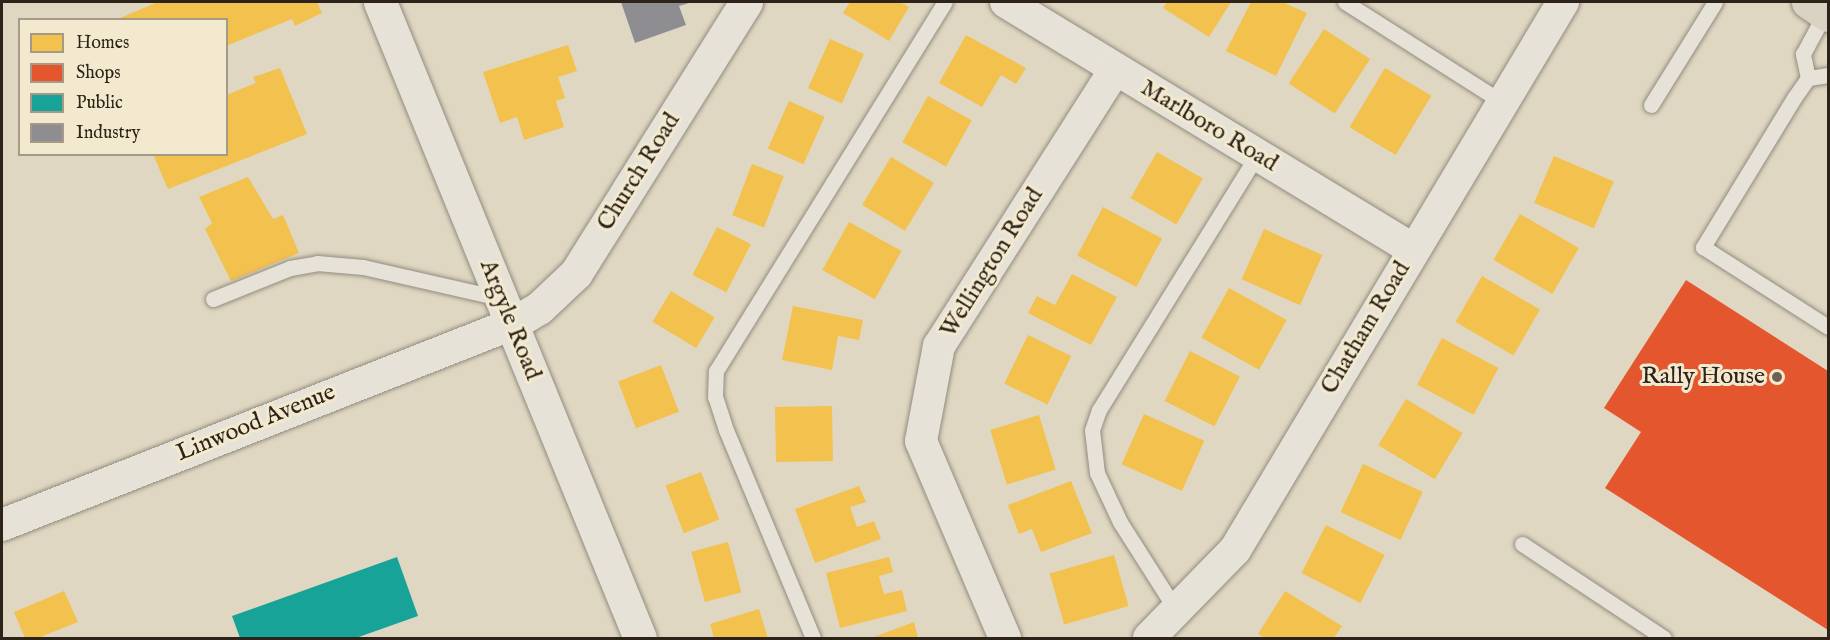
<!DOCTYPE html>
<html>
<head>
<meta charset="utf-8">
<style>
	body { margin:0 }
	#map { position:relative; width:1830px; height:640px; overflow:hidden; background:#e0d7c2; font-family:"IM FELL English",serif }
	div>[style] { position:absolute }
	.homes>* { inset:0; background:#f2c14e; transform-origin:0 0 }
	.shops>* { inset:0; background:#e4572e }
	.public>* { inset:0; background:#17a398 }
	.industry>* { inset:0; background:#8d8d92 }
	.roads { filter:drop-shadow(0 0 2px #928c7f) drop-shadow(0 0 2px #928c7f) }
	.service>* { height:15px; margin:-7.5px; padding:0 7.5px; transform-origin:7.5px; border-radius:7.5px; background:#e6e2d7 }
	.minor>* { height:32px; margin:-16px; padding:0 16px; transform-origin:16px; border-radius:16px; background:#e6e2d7 }
	.tertiary>* { height:33px; margin:-16.5px; padding:0 16.5px; transform-origin:16.5px; border-radius:16.5px; background:#e6e2d7 }
	.trunk>* { height:33px; margin:-16.5px; padding:0 16.5px; transform-origin:16.5px; border-radius:16.5px; background:#dad2c2 }
	.dots>* { width:16px; height:16px; translate:-50% -50%; box-sizing:border-box; border:3px solid #f3e9cf; border-radius:50% }
	span { translate:-50% -50%; white-space:nowrap; text-align:center; line-height:1.15; -webkit-text-stroke:6px #f3e9cf; paint-order:stroke }
	.street-label { font-size:24px; color:#2d2318 }
	.poi-label { font-size:24px; color:#2d2318 }
	.right { translate:-100% -50%; text-align:right }
	.frame { position:absolute; inset:0; border:3px solid #2d2318; pointer-events:none }
	.legend { position:absolute; left:18px; top:18px; width:210px; height:138px; box-sizing:border-box; background:#f3e9cf; border:2px solid #a49a86; margin:0; padding:8px 10px; list-style:none; font-size:18px; color:#2d2318 }
	.legend li { display:flex; align-items:center; gap:12px; height:30px }
	.legend b { width:30px; border:2px solid #a49a86 }
</style>
</head>
<body>
<div id="map">
	<div class="homes">
		<div style="clip-path:polygon(158px 2px,317px 2px,322px 13px,295px 26px,292px 19px,226px 46px,226px 20px,115px 20px)"></div>
		<div style="clip-path:polygon(850px 2px,900px 2px,909px 7px,889px 41px,843px 13px)"></div>
		<div style="clip-path:polygon(1167px 2px,1231px 2px,1209px 37px,1163px 8px)"></div>
		<div style="clip-path:polygon(1251px 2px,1282px 2px,1307px 13px,1276px 76px,1226px 51px)"></div>
		<div style="left:1324px;top:29px;width:55px;height:65px;rotate:33deg"></div>
		<div style="clip-path:polygon(966px 35px,1026px 68px,1016px 84px,1001px 75px,982px 107px,939px 83px)"></div>
		<div style="left:830px;top:39px;width:37px;height:54px;rotate:24deg"></div>
		<div style="clip-path:polygon(568px 45px,577px 71px,558px 77px,565px 98px,556px 101px,564px 127px,524px 140px,517px 117px,500px 123px,483px 72px)"></div>
		<div style="clip-path:polygon(280px 68px,307px 134px,168px 189px,153px 154px,226px 154px,226px 95px,256px 83px,253px 77px)"></div>
		<div style="left:1385px;top:68px;width:54px;height:69px;rotate:31deg"></div>
		<div style="left:928px;top:96px;width:50px;height:53px;rotate:29deg"></div>
		<div style="left:789px;top:101px;width:39px;height:52px;rotate:24deg"></div>
		<div style="left:1157px;top:152px;width:53px;height:53px;rotate:30deg"></div>
		<div style="left:1554px;top:156px;width:65px;height:51px;rotate:23deg"></div>
		<div style="left:891px;top:157px;width:50px;height:56px;rotate:31deg"></div>
		<div style="left:752px;top:164px;width:34px;height:55px;rotate:21deg"></div>
		<div style="clip-path:polygon(248px 177px,273px 219px,283px 215px,299px 253px,231px 281px,205px 229px,212px 223px,199px 197px)"></div>
		<div style="left:1103px;top:207px;width:67px;height:55px;rotate:28deg"></div>
		<div style="left:1520px;top:214px;width:68px;height:53px;rotate:30deg"></div>
		<div style="left:849px;top:222px;width:60px;height:55px;rotate:29deg"></div>
		<div style="left:717px;top:227px;width:38px;height:54px;rotate:27deg"></div>
		<div style="left:1264px;top:229px;width:64px;height:55px;rotate:24deg"></div>
		<div style="clip-path:polygon(1072px 274px,1117px 297px,1091px 345px,1028px 313px,1037px 296px,1055px 305px)"></div>
		<div style="left:1482px;top:276px;width:67px;height:53px;rotate:30deg"></div>
		<div style="left:1229px;top:288px;width:66px;height:57px;rotate:29deg"></div>
		<div style="left:671px;top:291px;width:51px;height:36px;rotate:31deg"></div>
		<div style="clip-path:polygon(793px 306px,863px 320px,859px 340px,838px 336px,832px 370px,782px 360px)"></div>
		<div style="left:1028px;top:335px;width:48px;height:54px;rotate:26deg"></div>
		<div style="left:1442px;top:338px;width:64px;height:53px;rotate:28deg"></div>
		<div style="left:1190px;top:351px;width:56px;height:56px;rotate:27deg"></div>
		<div style="left:661px;top:365px;width:50px;height:46px;rotate:69deg"></div>
		<div style="left:1406px;top:399px;width:66px;height:54px;rotate:31deg"></div>
		<div style="left:832px;top:406px;width:55px;height:57px;rotate:89deg"></div>
		<div style="left:1144px;top:414px;width:66px;height:55px;rotate:24deg"></div>
		<div style="left:1039px;top:415px;width:57px;height:51px;rotate:73deg"></div>
		<div style="left:1363px;top:464px;width:66px;height:53px;rotate:25deg"></div>
		<div style="left:701px;top:472px;width:51px;height:38px;rotate:69deg"></div>
		<div style="clip-path:polygon(1071px 481px,1092px 533px,1041px 552px,1032px 529px,1019px 534px,1008px 505px)"></div>
		<div style="clip-path:polygon(859px 486px,866px 502px,850px 507px,857px 527px,874px 521px,881px 539px,815px 563px,795px 509px)"></div>
		<div style="left:1326px;top:525px;width:66px;height:54px;rotate:27deg"></div>
		<div style="left:728px;top:542px;width:52px;height:38px;rotate:75deg"></div>
		<div style="left:1114px;top:555px;width:53px;height:67px;rotate:74deg"></div>
		<div style="clip-path:polygon(889px 557px,893px 572px,879px 576px,884px 594px,902px 590px,907px 611px,840px 628px,826px 573px)"></div>
		<div style="clip-path:polygon(64px 591px,78px 622px,38px 638px,25px 638px,14px 612px)"></div>
		<div style="clip-path:polygon(1285px 591px,1342px 626px,1334px 638px,1265px 638px,1258px 634px)"></div>
		<div style="clip-path:polygon(759px 609px,768px 638px,714px 638px,710px 624px)"></div>
		<div style="clip-path:polygon(914px 622px,918px 638px,871px 638px)"></div>
	</div>
	<div class="shops">
		<div style="clip-path:polygon(1686px 280px,1828px 371px,1828px 630px,1605px 488px,1641px 432px,1604px 408px)"></div>
	</div>
	<div class="public">
		<div style="clip-path:polygon(397px 557px,418px 616px,356px 638px,240px 638px,232px 616px)"></div>
	</div>
	<div class="industry">
		<div style="clip-path:polygon(621px 2px,692px 2px,679px 6px,686px 25px,635px 43px)"></div>
	</div>
	<div class="roads">
		<div class="service">
			<div style="left:1345px;top:2px;width:186px;rotate:32.5deg"></div>
			<div style="left:1828px;top:75px;width:20px;rotate:171deg"></div>
			<div style="left:1808px;top:78px;width:24px;rotate:125deg"></div>
			<div style="left:1794px;top:98px;width:175px;rotate:121.4deg"></div>
			<div style="left:1703px;top:247px;width:148px;rotate:32.6deg"></div>
			<div style="left:1808px;top:78px;width:25px;rotate:-102deg"></div>
			<div style="left:1803px;top:54px;width:47px;rotate:-61.8deg"></div>
			<div style="left:1651px;top:105px;width:121px;rotate:-58.1deg"></div>
			<div style="left:213px;top:299px;width:83px;rotate:-21.9deg"></div>
			<div style="left:290px;top:268px;width:27px;rotate:-10deg"></div>
			<div style="left:317px;top:263px;width:46px;rotate:5deg"></div>
			<div style="left:363px;top:267px;width:140px;rotate:12.8deg"></div>
			<div style="left:1522px;top:544px;width:170px;rotate:33.5deg"></div>
			<div style="left:1176px;top:610px;width:104px;rotate:-122.5deg"></div>
			<div style="left:1120px;top:522px;width:54px;rotate:-115.1deg"></div>
			<div style="left:1097px;top:473px;width:43px;rotate:-96.6deg"></div>
			<div style="left:1092px;top:430px;width:21px;rotate:-71deg"></div>
			<div style="left:1099px;top:410px;width:300px;rotate:-58.2deg"></div>
			<div style="left:813px;top:638px;width:225px;rotate:-112.7deg"></div>
			<div style="left:726px;top:430px;width:35px;rotate:-108deg"></div>
			<div style="left:715px;top:397px;width:26px;rotate:-88deg"></div>
			<div style="left:716px;top:371px;width:434px;rotate:-58.2deg"></div>
		</div>
		<div class="minor">
			<div style="left:1006px;top:2px;width:476px;rotate:31.3deg"></div>
			<div style="left:2px;top:525px;width:548px;rotate:-21.51deg"></div>
			<div style="left:1005px;top:638px;width:214px;rotate:-113.1deg"></div>
			<div style="left:921px;top:441px;width:97px;rotate:-79.3deg"></div>
			<div style="left:939px;top:346px;width:327px;rotate:-57.5deg"></div>
			<div style="left:1149px;top:638px;width:123px;rotate:-45.7deg"></div>
			<div style="left:1235px;top:550px;width:639px;rotate:-59.1deg"></div>
		</div>
		<div class="tertiary">
			<div style="left:380px;top:2px;width:687px;rotate:67.77deg"></div>
			<div style="left:512px;top:324px;width:31px;rotate:-31deg"></div>
			<div style="left:539px;top:308px;width:51px;rotate:-43.4deg"></div>
			<div style="left:576px;top:273px;width:320px;rotate:-57.9deg"></div>
		</div>
		<div class="trunk">
			<div style="left:1808px;top:2px;width:24px;rotate:33deg"></div>
		</div>
	</div>
	<div class="dots">
		<div style="left:1777px;top:377px;background:#6c6254"></div>
	</div>
	<div class="street-label">
		<span style="left:1209px;top:126px;rotate:31deg">Marlboro Road</span>
		<span style="left:639px;top:172px;rotate:-58deg">Church Road</span>
		<span style="left:992px;top:263px;rotate:-58deg">Wellington Road</span>
		<span style="left:510px;top:320px;rotate:68deg">Argyle Road</span>
		<span style="left:1366px;top:328px;rotate:-59deg">Chatham Road</span>
		<span style="left:256px;top:423px;rotate:-22deg">Linwood Avenue</span>
	</div>
	<div class="poi-label">
		<span class="right" style="left:1765px;top:377px">Rally House</span>
	</div>
	<div class="frame"></div>
	<ul class="legend">
	<li><b style="height:16px;background:#f2c14e"></b>Homes</li>
	<li><b style="height:16px;background:#e4572e"></b>Shops</li>
	<li><b style="height:16px;background:#17a398"></b>Public</li>
	<li><b style="height:16px;background:#8d8d92"></b>Industry</li>
	</ul>
</div>
</body>
</html>
